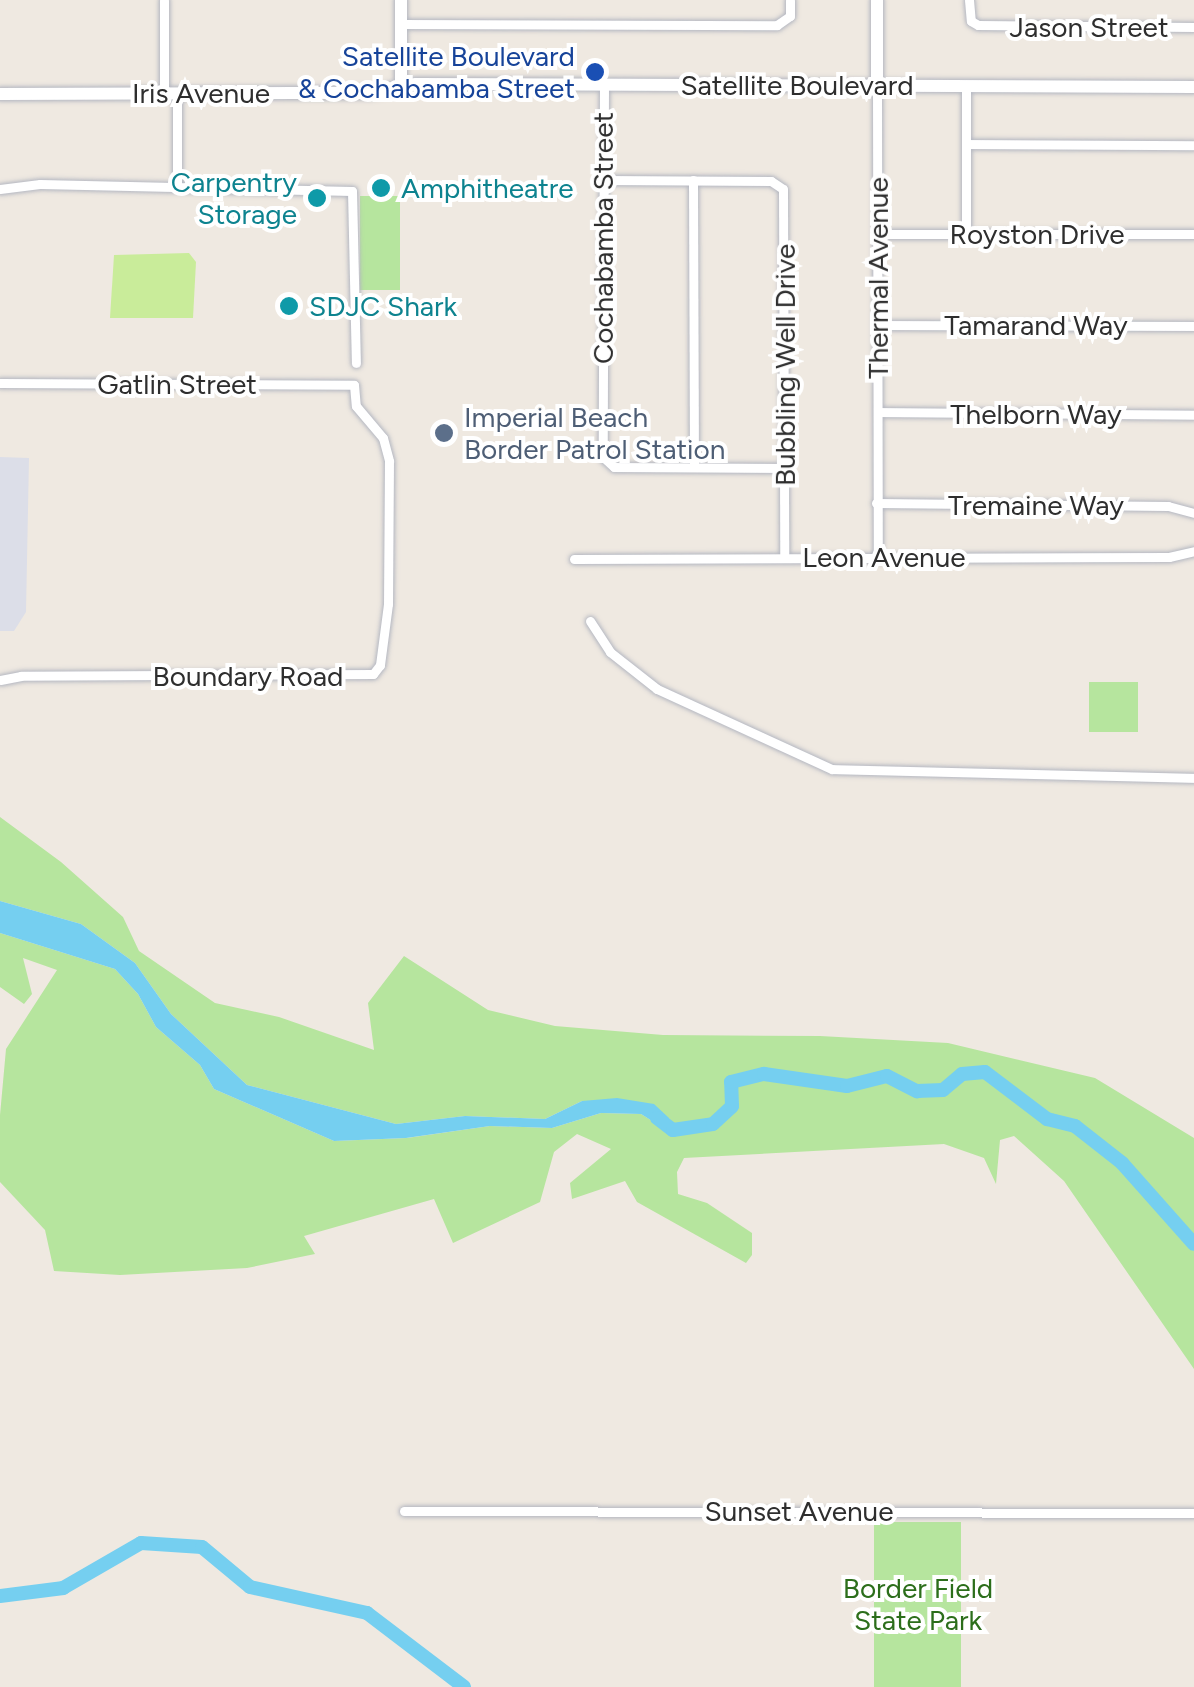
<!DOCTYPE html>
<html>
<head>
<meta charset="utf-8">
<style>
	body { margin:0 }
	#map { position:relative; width:1194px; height:1687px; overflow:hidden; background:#efe9e1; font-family:Figtree,sans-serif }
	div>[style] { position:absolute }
	.airport>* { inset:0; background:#dcdee8 }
	.green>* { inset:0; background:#b6e59e; transform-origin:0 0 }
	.pitch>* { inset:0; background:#c9ec9a }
	.water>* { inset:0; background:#75cff0 }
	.river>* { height:14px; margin:-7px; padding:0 7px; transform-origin:7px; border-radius:7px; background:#75cff0 }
	.roads { filter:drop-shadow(0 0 2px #b4b7c1) drop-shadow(0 0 2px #b4b7c1) }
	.street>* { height:9px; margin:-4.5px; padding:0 4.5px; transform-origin:4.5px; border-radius:4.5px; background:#fff }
	.secondary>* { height:12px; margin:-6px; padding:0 6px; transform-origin:6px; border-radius:6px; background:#fff }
	.dots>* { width:28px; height:28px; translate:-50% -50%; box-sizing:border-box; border:5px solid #fff; border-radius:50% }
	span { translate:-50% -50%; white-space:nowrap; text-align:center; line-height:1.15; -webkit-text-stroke:8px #fff; paint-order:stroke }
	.street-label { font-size:28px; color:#2e2e2e }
	.transit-label { font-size:28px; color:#164399 }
	.right { translate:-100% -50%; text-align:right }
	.culture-label { font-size:28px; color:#0d838f }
	.left { translate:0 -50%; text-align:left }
	.service-label { font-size:28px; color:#4e5e75 }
	.park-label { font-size:28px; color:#2c6e1b }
</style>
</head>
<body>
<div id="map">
	<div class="airport">
		<div style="clip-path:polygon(0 457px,29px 458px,26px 612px,14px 631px,0 631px)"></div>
	</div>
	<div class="green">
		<div style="left:360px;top:196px;width:40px;height:94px"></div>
		<div style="left:1089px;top:682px;width:49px;height:50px"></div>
		<div style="clip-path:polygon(0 817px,61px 862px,123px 917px,139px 951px,215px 1003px,279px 1017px,374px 1050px,368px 1003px,404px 956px,488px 1010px,555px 1026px,663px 1035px,820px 1036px,948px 1043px,1095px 1078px,1194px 1138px,1194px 1369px,1064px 1181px,1014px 1136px,1000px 1140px,996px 1184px,984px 1158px,944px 1144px,684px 1158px,677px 1172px,678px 1194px,707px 1203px,752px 1233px,752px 1255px,746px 1263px,637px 1202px,625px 1181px,572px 1199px,570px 1183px,611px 1149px,577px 1134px,554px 1152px,540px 1202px,453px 1243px,434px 1199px,304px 1236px,315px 1254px,247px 1268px,120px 1275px,54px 1271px,45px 1230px,0 1182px,0 1115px,6px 1049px,57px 970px,23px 958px,32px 994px,24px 1004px,0 987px,0 933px,115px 969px,138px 994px,156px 1027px,200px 1065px,214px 1089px,334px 1141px,407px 1138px,490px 1126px,552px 1128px,601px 1113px,641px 1114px,672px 1133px,669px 1118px,582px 1101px,545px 1119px,465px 1116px,396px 1124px,247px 1085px,171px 1014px,135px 963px,81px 924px,0 901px)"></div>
		<div style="left:874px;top:1522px;width:87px;height:165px"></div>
	</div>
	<div class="pitch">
		<div style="clip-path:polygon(189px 253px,196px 262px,193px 318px,110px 318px,114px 255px)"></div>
	</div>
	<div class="water">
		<div style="clip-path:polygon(0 901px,81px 924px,135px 963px,171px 1014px,247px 1085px,396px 1124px,465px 1116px,545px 1119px,582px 1101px,617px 1098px,654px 1104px,669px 1118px,673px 1134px,641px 1114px,601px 1113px,552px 1128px,490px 1126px,406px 1138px,334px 1141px,214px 1089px,200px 1065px,156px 1027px,138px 994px,115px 969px,0 933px)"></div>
	</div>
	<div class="river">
		<div style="left:657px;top:1118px;width:20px;rotate:37deg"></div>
		<div style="left:673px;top:1130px;width:40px;rotate:-8.5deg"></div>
		<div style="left:713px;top:1124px;width:26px;rotate:-43deg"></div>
		<div style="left:732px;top:1106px;width:24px;rotate:-92deg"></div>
		<div style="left:731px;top:1082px;width:34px;rotate:-14deg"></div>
		<div style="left:764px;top:1074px;width:84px;rotate:8.2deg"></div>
		<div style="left:847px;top:1086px;width:41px;rotate:-14deg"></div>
		<div style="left:887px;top:1076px;width:34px;rotate:27deg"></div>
		<div style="left:917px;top:1091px;width:26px;rotate:-2deg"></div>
		<div style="left:943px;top:1090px;width:25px;rotate:-40deg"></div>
		<div style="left:962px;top:1074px;width:23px;rotate:-5deg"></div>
		<div style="left:985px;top:1072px;width:78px;rotate:37.2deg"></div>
		<div style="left:1047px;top:1119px;width:29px;rotate:14deg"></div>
		<div style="left:1075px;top:1126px;width:60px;rotate:38.2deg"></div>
		<div style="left:1122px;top:1163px;width:108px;rotate:48.4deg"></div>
		<div style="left:0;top:1596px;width:64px;rotate:-7.2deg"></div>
		<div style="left:63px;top:1588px;width:90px;rotate:-30deg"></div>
		<div style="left:141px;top:1543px;width:61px;rotate:3.8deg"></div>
		<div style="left:202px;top:1547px;width:62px;rotate:39.8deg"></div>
		<div style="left:250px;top:1587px;width:120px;rotate:12.5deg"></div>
		<div style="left:367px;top:1613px;width:122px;rotate:37.3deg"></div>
	</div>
	<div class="roads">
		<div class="street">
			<div style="left:969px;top:0;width:21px;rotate:85deg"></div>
			<div style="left:971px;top:21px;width:8px;rotate:30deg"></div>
			<div style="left:978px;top:25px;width:216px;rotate:0.5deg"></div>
			<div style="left:401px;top:24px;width:376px;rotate:0.2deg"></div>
			<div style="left:777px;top:25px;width:16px;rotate:-35deg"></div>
			<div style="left:790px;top:16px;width:16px;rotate:-90deg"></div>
			<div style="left:604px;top:85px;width:372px;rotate:90.2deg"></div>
			<div style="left:603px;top:457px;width:15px;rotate:42deg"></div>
			<div style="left:614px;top:467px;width:170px;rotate:0.3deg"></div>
			<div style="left:877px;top:86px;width:470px;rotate:89.9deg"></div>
			<div style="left:966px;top:86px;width:147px;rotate:90deg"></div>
			<div style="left:164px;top:93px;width:93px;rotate:-90deg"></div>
			<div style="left:177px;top:93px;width:92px;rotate:90deg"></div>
			<div style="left:966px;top:144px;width:228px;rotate:0.3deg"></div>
			<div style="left:603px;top:180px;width:168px;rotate:0.3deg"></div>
			<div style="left:771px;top:181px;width:14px;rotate:34deg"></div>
			<div style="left:783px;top:189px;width:367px;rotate:89.8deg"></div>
			<div style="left:693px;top:180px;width:287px;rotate:89.8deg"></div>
			<div style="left:0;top:189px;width:40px;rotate:-7.1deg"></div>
			<div style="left:40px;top:184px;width:312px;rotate:1.3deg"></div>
			<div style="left:352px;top:191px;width:172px;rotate:88.7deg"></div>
			<div style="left:880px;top:234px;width:314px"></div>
			<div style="left:878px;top:325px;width:316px;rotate:0.2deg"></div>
			<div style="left:0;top:383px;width:354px;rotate:0.3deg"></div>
			<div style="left:354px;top:385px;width:21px;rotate:85deg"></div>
			<div style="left:356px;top:406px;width:42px;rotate:49.8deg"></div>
			<div style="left:383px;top:438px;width:24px;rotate:75deg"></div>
			<div style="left:389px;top:461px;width:143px;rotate:90.4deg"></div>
			<div style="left:388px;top:604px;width:62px;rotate:97.5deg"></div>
			<div style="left:380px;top:665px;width:11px;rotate:128deg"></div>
			<div style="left:373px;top:674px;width:352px;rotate:179.7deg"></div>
			<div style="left:21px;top:676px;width:21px;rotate:169deg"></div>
			<div style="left:878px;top:412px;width:316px;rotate:0.5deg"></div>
			<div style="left:876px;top:503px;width:292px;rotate:0.6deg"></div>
			<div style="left:1168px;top:506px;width:27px;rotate:15deg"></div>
			<div style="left:574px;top:559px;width:595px;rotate:-0.19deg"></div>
			<div style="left:1169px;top:557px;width:26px;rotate:-13deg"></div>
			<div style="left:590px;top:621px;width:37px;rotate:57deg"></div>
			<div style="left:610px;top:652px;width:60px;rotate:38.2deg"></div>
			<div style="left:657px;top:689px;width:192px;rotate:24.6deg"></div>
			<div style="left:832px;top:769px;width:362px;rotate:1.4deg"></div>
			<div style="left:404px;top:1511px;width:790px;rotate:0.15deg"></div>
		</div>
		<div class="secondary">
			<div style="left:877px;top:86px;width:86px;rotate:-90deg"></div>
			<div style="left:401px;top:88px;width:88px;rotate:-90deg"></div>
			<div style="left:0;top:94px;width:369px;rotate:-0.2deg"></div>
			<div style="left:369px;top:93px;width:48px;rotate:-10.8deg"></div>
			<div style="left:416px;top:84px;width:778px;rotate:0.22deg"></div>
		</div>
	</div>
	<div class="dots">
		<div style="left:595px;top:72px;background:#1a4fb4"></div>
		<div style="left:381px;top:188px;background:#0f9aa8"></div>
		<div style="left:317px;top:198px;background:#0f9aa8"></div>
		<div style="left:289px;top:306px;background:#0f9aa8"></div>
		<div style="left:444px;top:433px;background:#5c6f8a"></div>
	</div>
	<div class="street-label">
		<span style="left:1089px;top:27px">Jason Street</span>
		<span style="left:797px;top:85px">Satellite Boulevard</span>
		<span style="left:201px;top:93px">Iris Avenue</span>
		<span style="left:1037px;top:234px">Royston Drive</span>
		<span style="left:603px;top:238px;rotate:-90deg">Cochabamba Street</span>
		<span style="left:878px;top:278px;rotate:-90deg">Thermal Avenue</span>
		<span style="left:1036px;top:325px">Tamarand Way</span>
		<span style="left:785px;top:365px;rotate:-90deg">Bubbling Well Drive</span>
		<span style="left:177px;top:384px">Gatlin Street</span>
		<span style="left:1036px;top:414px">Thelborn Way</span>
		<span style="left:1036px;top:505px">Tremaine Way</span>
		<span style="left:884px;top:557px">Leon Avenue</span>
		<span style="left:248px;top:676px">Boundary Road</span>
		<span style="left:799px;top:1511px">Sunset Avenue</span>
	</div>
	<div class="transit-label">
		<span class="right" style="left:575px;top:72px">Satellite Boulevard<br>&amp; Cochabamba Street</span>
	</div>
	<div class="culture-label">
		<span class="right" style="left:297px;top:198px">Carpentry<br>Storage</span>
		<span class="left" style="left:401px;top:188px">Amphitheatre</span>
		<span class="left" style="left:309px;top:306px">SDJC Shark</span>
	</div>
	<div class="service-label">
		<span class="left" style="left:464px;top:433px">Imperial Beach<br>Border Patrol Station</span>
	</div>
	<div class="park-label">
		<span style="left:918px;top:1604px">Border Field<br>State Park</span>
	</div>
</div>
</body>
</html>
